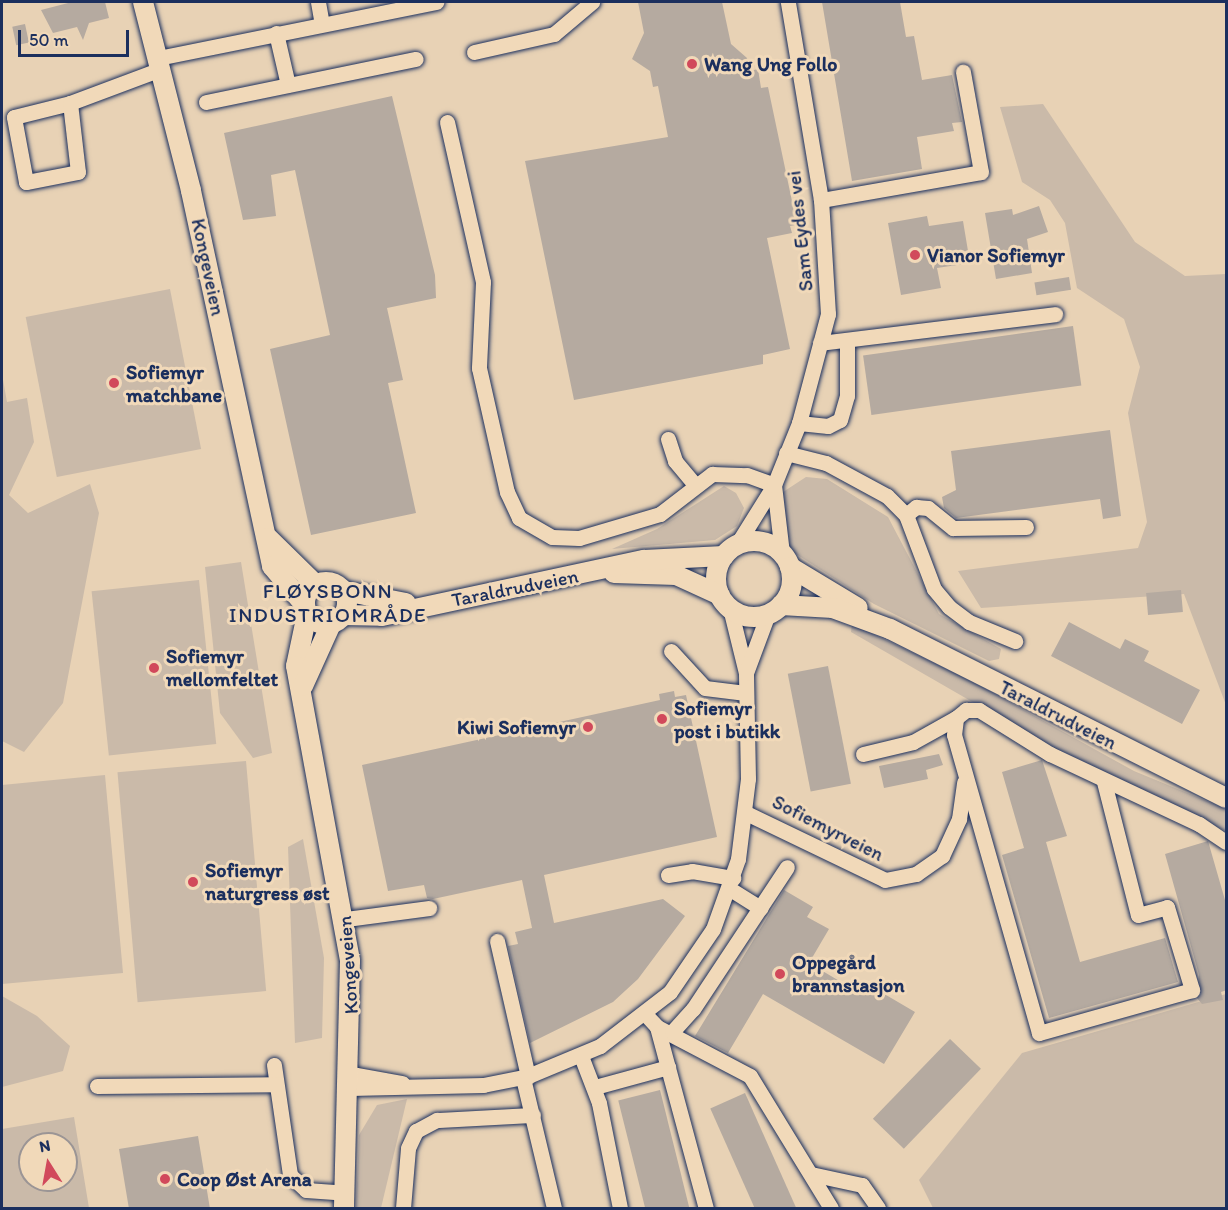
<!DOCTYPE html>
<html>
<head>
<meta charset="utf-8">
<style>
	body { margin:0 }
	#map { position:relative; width:1228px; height:1210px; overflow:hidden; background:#e8d2b5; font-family:Itim,sans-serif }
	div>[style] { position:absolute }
	.green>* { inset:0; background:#cabaa9; transform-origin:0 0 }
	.building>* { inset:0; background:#b5aaa0; transform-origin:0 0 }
	.roads { filter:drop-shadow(0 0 2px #1b2f5e) drop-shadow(0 0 2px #1b2f5e) }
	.minor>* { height:15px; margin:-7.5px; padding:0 7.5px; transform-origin:7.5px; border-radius:7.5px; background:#f1d9b9 }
	.major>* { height:20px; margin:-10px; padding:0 10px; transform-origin:10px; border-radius:10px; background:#f1d9b9 }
	.major>.ring { margin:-10px; padding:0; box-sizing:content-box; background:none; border:20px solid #f1d9b9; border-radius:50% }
	.dots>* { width:16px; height:16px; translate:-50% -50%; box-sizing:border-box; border:3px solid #f1d9b9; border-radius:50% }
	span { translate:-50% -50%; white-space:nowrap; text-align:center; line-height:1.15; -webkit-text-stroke:6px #f1d9b9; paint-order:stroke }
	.poi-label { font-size:20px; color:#1b2f5e; font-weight:700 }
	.left { translate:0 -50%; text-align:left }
	.right { translate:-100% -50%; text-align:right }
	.street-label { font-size:20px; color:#1b2f5e }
	.neighbourhood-label { font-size:21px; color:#1b2f5e; letter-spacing:1.5px }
	.frame { position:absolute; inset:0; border:3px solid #1b2f5e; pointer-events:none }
	.north { position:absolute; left:18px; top:1132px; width:60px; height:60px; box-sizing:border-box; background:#f1d9b9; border:2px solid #9b9595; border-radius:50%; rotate:349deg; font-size:16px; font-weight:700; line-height:24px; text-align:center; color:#1b2f5e }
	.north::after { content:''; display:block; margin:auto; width:21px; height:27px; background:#d1495b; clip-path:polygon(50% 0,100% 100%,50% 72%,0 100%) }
	.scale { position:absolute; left:18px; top:30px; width:111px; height:27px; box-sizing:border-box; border:3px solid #1b2f5e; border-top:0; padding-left:8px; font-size:18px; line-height:21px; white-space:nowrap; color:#1b2f5e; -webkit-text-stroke:4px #f1d9b9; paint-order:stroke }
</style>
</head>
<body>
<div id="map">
	<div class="green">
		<div style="clip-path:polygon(1043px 104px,1135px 242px,1185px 276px,1226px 274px,1226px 705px,1184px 594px,981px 608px,958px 571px,1138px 548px,1147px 522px,1128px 413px,1140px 367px,1124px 319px,1077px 288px,1065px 223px,1050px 200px,1022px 182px,1000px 107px)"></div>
		<div style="left:170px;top:289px;width:163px;height:147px;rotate:79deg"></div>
		<div style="clip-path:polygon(2px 374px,7px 402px,27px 398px,34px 442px,9px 495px,28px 513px,90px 484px,99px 513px,63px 703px,24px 752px,2px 741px)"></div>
		<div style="clip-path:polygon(806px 477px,827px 479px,888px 517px,939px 614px,1001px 649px,999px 659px,989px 661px,874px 604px,790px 550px,777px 528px,780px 494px)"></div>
		<div style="clip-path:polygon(724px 486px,736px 493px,744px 508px,737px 526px,715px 540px,612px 549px,657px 529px)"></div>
		<div style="clip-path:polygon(241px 562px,272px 753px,253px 758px,220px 713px,205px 567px)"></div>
		<div style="left:199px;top:580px;width:165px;height:108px;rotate:84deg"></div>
		<div style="clip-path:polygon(852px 624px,966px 678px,1134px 771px,1226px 809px,1226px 831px,1049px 746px,851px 632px)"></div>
		<div style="left:246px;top:761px;width:231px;height:129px;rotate:85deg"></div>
		<div style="clip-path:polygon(105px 775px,123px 973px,2px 984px,2px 785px)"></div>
		<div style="clip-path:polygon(303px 839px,324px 958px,322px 1038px,295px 1043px,288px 847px)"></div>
		<div style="clip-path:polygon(1226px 994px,1226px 1208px,933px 1208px,919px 1180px,1022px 1053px)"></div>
		<div style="clip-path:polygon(2px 996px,37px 1016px,70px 1046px,63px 1071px,2px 1087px)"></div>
		<div style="clip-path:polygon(407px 1099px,381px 1208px,356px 1208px,359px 1135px,377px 1105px)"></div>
		<div style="clip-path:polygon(evenodd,74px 1117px,89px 1208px,2px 1208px,2px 1129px,74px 1117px,30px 1144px,66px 1144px,66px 1180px,30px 1180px,30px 1144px)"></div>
	</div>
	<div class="building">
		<div style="clip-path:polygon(72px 2px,105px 2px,109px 18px,89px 23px,83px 40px,77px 27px,53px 33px,41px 10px)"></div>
		<div style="clip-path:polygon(638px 2px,722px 2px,731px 44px,747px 58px,750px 71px,758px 69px,761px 88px,768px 87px,797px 225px,790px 226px,792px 233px,767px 238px,790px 349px,763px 355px,763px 364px,574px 400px,525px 161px,668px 137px,658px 86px,653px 87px,650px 71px,632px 59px,644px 33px)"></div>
		<div style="clip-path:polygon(822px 2px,900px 2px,906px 37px,914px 36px,922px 80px,952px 75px,962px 122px,952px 123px,954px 131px,917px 137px,922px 169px,852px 181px)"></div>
		<div style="left:25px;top:24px;width:19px;height:13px;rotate:78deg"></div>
		<div style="clip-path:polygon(392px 96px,435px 275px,436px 298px,387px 308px,403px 380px,388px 383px,416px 513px,311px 535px,270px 349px,330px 335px,295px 170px,271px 175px,276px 216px,243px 220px,224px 133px)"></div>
		<div style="clip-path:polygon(1039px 206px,1048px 232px,1027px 239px,1032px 273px,996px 279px,985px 213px,1012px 209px,1013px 215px)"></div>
		<div style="clip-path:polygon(927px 216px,929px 226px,963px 221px,970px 263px,937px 268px,941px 288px,901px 295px,888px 223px)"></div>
		<div style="left:1069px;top:277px;width:13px;height:35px;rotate:81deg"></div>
		<div style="left:1073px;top:326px;width:60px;height:212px;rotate:82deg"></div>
		<div style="clip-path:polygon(1110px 430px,1121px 516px,1103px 519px,1100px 499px,956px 518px,944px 508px,942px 497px,956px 490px,951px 451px)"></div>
		<div style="left:1181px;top:590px;width:22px;height:35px;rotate:85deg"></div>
		<div style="clip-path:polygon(1069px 622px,1120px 649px,1125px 639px,1149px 651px,1144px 661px,1200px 690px,1182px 724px,1051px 656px)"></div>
		<div style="left:828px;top:666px;width:120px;height:41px;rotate:79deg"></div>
		<div style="clip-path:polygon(674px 691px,675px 697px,686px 695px,717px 837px,544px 875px,554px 923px,663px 899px,685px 916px,638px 979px,613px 1002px,530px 1043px,508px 946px,518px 944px,515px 932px,532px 928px,522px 880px,433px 899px,427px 898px,424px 885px,388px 891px,362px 765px,660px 700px,659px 694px)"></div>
		<div style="clip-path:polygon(939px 754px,943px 765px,926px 770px,928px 779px,884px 788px,879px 766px)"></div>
		<div style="clip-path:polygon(1042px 760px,1067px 836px,1046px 842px,1080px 962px,1165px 938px,1178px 982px,1049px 1018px,1002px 855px,1024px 848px,1002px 772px)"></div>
		<div style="clip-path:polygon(1208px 841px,1227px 907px,1227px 990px,1221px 992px,1223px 1000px,1202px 1004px,1197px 998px,1199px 975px,1165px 854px)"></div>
		<div style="clip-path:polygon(784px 890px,813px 907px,807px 917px,829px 929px,809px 963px,863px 995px,869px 985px,915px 1012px,884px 1064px,763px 994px,728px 1053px,695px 1036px)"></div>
		<div style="left:950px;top:1039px;width:43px;height:111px;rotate:44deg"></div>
		<div style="left:660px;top:1090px;width:122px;height:43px;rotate:76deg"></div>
		<div style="left:745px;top:1093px;width:127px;height:38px;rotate:66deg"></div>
		<div style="clip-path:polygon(198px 1136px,210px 1209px,129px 1209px,119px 1149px)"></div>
	</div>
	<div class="roads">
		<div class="minor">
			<div style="left:318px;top:2px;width:22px;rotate:80deg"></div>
			<div style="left:276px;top:33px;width:53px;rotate:77deg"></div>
			<div style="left:474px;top:52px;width:82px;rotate:-12.7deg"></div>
			<div style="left:554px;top:34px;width:50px;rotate:-40.1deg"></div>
			<div style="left:158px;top:58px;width:284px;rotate:-11.4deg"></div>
			<div style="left:206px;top:102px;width:214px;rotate:-11.6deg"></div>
			<div style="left:70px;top:103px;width:69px;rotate:83.4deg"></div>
			<div style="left:78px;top:172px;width:53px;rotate:169.1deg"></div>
			<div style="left:26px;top:182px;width:66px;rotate:-100.5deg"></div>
			<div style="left:14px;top:117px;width:58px;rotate:-14deg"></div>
			<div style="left:70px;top:103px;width:97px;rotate:-20.5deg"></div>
			<div style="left:447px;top:122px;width:164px;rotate:77.3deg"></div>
			<div style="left:483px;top:282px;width:86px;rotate:92.7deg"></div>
			<div style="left:479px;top:368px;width:127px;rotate:77.3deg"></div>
			<div style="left:507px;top:492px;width:29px;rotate:65deg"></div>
			<div style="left:519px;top:518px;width:38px;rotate:30deg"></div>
			<div style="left:552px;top:537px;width:27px;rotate:2deg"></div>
			<div style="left:579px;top:538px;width:84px;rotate:-16.5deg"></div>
			<div style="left:660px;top:514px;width:66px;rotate:-37.6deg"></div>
			<div style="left:712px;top:474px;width:35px;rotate:2deg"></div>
			<div style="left:747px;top:475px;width:29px;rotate:20deg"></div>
			<div style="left:821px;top:200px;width:162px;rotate:-9.9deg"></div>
			<div style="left:981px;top:172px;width:102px;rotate:-100.2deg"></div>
			<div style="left:820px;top:343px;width:237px;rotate:-7deg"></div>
			<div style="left:799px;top:423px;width:29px;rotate:6deg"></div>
			<div style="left:828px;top:426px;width:13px;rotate:-27deg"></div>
			<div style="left:840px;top:420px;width:25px;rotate:-74deg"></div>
			<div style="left:847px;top:396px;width:55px;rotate:-90deg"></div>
			<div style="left:668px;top:439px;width:23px;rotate:72deg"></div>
			<div style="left:675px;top:461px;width:31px;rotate:50deg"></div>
			<div style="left:786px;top:453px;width:41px;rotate:14deg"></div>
			<div style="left:826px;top:463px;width:69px;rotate:28.4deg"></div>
			<div style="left:887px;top:496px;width:27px;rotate:45deg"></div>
			<div style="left:906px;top:515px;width:79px;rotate:69.3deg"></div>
			<div style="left:934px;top:589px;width:23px;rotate:50deg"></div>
			<div style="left:949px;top:607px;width:25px;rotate:37deg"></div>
			<div style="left:969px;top:622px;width:50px;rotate:22.4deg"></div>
			<div style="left:774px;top:485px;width:68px;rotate:83.3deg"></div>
			<div style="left:906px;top:515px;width:13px;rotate:-39deg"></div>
			<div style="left:916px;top:507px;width:12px;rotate:5deg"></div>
			<div style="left:928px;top:508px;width:32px;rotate:39deg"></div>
			<div style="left:953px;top:528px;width:73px;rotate:-0.8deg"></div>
			<div style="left:736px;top:546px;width:72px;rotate:-58.1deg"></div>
			<div style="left:774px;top:485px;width:67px;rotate:-68deg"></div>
			<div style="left:799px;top:423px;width:113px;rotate:-75.1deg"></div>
			<div style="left:828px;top:314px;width:114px;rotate:-93.5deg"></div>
			<div style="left:821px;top:200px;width:201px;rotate:-99.5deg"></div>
			<div style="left:730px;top:608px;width:67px;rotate:76.2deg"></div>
			<div style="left:671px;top:651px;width:50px;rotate:47.4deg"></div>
			<div style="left:705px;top:688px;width:41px;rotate:7deg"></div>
			<div style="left:863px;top:754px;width:51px;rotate:-13.5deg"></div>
			<div style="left:913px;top:742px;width:49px;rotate:-29.2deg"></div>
			<div style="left:1104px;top:782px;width:137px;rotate:75.7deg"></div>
			<div style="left:1138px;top:915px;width:30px;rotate:-15deg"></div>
			<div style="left:1167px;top:907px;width:87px;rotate:73.2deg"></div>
			<div style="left:1192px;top:990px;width:159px;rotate:164.3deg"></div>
			<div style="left:1039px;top:1033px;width:310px;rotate:-105.9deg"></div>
			<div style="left:954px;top:735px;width:17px;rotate:-83deg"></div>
			<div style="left:956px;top:718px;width:13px;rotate:-39deg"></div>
			<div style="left:966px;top:710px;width:13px"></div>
			<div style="left:979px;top:710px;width:84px;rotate:31.8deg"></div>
			<div style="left:1050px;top:754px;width:165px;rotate:25.2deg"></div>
			<div style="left:1199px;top:824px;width:32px;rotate:34deg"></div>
			<div style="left:746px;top:813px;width:154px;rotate:25.7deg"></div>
			<div style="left:885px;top:880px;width:32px;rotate:-11deg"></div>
			<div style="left:916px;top:874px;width:32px;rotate:-35deg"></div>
			<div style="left:942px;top:856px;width:41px;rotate:-65.3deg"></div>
			<div style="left:959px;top:819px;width:37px;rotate:-82deg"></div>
			<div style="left:668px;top:875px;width:24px;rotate:-9deg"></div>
			<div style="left:692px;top:871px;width:42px;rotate:9.7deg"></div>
			<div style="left:730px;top:889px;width:36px;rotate:32deg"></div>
			<div style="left:346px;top:919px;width:84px;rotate:-7.5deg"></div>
			<div style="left:497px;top:941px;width:139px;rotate:77.1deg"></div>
			<div style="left:646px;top:1015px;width:16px;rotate:47deg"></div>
			<div style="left:657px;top:1027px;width:105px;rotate:27.8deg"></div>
			<div style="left:750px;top:1076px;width:155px;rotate:58.5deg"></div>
			<div style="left:657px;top:1027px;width:188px;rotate:74.9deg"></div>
			<div style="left:672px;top:1032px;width:31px;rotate:-48deg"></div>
			<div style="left:693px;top:1009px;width:170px;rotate:-56.5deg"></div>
			<div style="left:581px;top:1056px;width:50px;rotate:69deg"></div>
			<div style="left:599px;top:1103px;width:107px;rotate:78.7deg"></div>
			<div style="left:274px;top:1065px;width:111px;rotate:81.7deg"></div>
			<div style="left:290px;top:1175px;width:22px;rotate:43deg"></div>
			<div style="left:306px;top:1190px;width:39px;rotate:4deg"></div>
			<div style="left:351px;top:1074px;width:52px;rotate:10deg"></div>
			<div style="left:523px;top:1078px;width:134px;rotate:76.6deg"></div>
			<div style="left:97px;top:1086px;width:179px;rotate:-0.6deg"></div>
			<div style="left:595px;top:1087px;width:76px;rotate:-15.3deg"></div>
			<div style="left:350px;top:1088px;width:133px;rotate:-1.3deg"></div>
			<div style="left:483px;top:1085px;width:46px;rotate:-11.3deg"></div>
			<div style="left:528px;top:1076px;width:78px;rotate:-22.6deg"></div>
			<div style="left:600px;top:1046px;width:88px;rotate:-37.6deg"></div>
			<div style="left:670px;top:992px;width:76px;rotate:-55.7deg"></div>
			<div style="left:713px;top:929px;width:74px;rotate:-70.3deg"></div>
			<div style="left:738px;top:859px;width:81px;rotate:-82.9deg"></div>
			<div style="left:748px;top:779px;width:106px;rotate:-91.1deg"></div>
			<div style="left:746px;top:673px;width:63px;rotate:-69.6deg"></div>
			<div style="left:811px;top:1174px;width:52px;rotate:12.2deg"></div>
			<div style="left:862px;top:1185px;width:28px;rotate:55deg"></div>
			<div style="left:403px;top:1208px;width:60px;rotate:-85.2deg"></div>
			<div style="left:408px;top:1148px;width:19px;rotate:-65deg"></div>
			<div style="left:416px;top:1131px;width:24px;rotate:-28deg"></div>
			<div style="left:437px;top:1120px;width:96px;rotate:-3deg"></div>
		</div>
		<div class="major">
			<div style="left:143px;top:2px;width:195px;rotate:75.7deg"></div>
			<div style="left:191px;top:191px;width:384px;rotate:77.8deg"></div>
			<div style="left:272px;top:566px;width:50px;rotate:49.9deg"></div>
			<div style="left:268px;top:538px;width:66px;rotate:44.4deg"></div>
			<div class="ring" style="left:716px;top:541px;width:56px;height:56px"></div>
			<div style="left:790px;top:567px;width:79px;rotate:31.1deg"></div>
			<div style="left:614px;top:573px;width:62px;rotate:1.8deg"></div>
			<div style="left:676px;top:575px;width:48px;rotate:24.4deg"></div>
			<div class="ring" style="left:305px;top:582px;width:22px;height:22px"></div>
			<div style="left:344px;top:591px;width:63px;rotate:11deg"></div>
			<div style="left:781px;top:605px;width:52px;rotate:3.3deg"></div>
			<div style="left:833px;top:608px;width:61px;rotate:20.2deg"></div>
			<div style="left:890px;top:629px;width:376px;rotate:26.7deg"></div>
			<div style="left:307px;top:614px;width:53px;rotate:101.9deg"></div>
			<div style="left:296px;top:666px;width:300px;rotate:79.6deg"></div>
			<div style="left:350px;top:961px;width:247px;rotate:91.4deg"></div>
			<div style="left:343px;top:615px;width:39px;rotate:1deg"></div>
			<div style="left:382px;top:616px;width:268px;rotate:-12.1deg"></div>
			<div style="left:644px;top:560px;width:80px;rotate:-2.9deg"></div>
			<div style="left:303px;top:686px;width:68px;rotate:-65.7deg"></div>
		</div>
	</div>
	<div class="dots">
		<div style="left:692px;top:64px;background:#d1495b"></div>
		<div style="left:915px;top:255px;background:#d1495b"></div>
		<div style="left:114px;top:383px;background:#d1495b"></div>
		<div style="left:154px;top:668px;background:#d1495b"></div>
		<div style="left:662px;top:719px;background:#d1495b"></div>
		<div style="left:588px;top:727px;background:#d1495b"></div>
		<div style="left:193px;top:882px;background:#d1495b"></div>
		<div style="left:780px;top:974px;background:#d1495b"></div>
		<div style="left:165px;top:1179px;background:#d1495b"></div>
	</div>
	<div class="poi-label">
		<span class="left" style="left:704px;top:64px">Wang Ung Follo</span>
		<span class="left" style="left:927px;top:255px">Vianor Sofiemyr</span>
		<span class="left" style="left:126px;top:384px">Sofiemyr<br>matchbane</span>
		<span class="left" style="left:166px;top:668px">Sofiemyr<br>mellomfeltet</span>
		<span class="left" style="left:674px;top:720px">Sofiemyr<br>post i butikk</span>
		<span class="right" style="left:576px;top:727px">Kiwi Sofiemyr</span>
		<span class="left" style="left:205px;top:882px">Sofiemyr<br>naturgress øst</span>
		<span class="left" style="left:792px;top:974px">Oppegård<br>brannstasjon</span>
		<span class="left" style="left:177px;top:1179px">Coop Øst Arena</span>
	</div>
	<div class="street-label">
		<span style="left:800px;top:231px;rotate:-96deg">Sam Eydes vei</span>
		<span style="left:208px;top:267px;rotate:78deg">Kongeveien</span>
		<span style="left:515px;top:588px;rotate:-11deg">Taraldrudveien</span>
		<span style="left:1058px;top:715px;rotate:27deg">Taraldrudveien</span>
		<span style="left:828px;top:828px;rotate:27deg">Sofiemyrveien</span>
		<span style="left:348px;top:965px;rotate:-94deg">Kongeveien</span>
	</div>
	<div class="neighbourhood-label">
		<span style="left:328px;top:603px">FLØYSBONN<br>INDUSTRIOMRÅDE</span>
	</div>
	<div class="frame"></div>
	<div class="north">N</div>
	<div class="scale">50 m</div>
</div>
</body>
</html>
